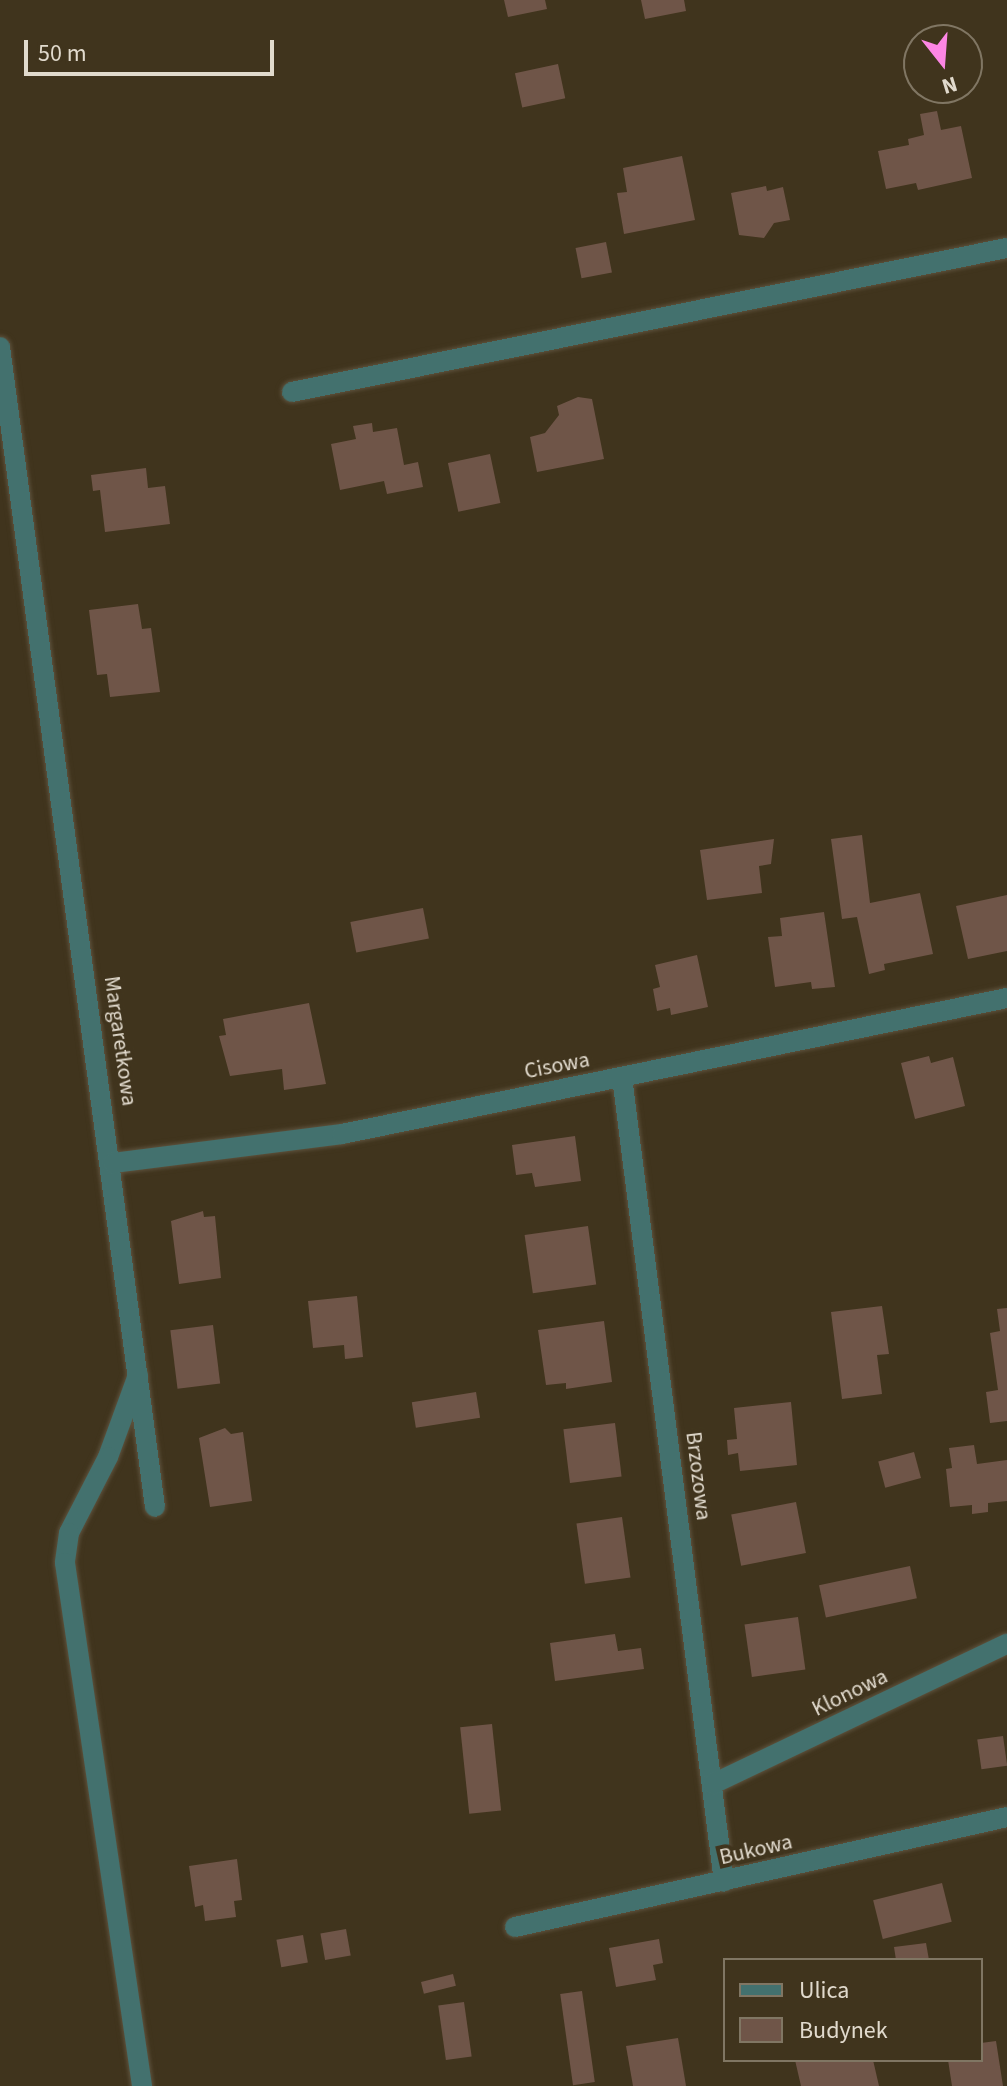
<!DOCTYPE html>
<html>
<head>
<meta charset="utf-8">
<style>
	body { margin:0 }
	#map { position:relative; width:1007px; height:2086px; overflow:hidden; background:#40341d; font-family:"Source Sans 3",sans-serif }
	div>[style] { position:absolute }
	.building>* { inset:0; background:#6f5548; transform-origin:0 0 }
	.roads { filter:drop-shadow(0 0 2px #5d523d) drop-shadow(0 0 2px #5d523d) }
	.lane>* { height:20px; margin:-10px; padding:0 10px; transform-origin:10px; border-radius:10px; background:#43716e }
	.street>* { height:20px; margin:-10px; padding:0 10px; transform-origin:10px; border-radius:10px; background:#43716e }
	span { translate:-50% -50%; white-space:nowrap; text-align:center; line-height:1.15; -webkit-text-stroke:8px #40341d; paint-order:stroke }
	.street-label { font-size:22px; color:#e1dacd }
	.legend { position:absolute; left:723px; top:1958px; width:260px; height:104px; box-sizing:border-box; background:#40341d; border:2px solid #807663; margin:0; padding:10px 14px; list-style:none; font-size:24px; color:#e1dacd }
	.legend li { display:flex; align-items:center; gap:16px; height:40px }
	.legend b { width:40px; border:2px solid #807663 }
	.north { position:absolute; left:903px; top:24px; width:80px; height:80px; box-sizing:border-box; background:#40341d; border:2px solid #807663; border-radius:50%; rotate:163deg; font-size:22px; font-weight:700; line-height:32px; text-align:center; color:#e1dacd }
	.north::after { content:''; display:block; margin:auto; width:28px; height:36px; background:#fc86e4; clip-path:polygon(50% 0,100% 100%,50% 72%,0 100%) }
	.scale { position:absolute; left:24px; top:40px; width:250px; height:36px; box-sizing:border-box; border:4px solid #e1dacd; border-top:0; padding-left:10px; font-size:24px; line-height:28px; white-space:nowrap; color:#e1dacd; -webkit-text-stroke:6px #40341d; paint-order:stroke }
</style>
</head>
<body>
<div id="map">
	<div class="building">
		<div style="clip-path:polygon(504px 0,545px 0,547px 9px,508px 17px)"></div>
		<div style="clip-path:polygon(641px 0,684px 0,686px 11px,645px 19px)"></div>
		<div style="left:558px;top:64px;width:35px;height:44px;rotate:78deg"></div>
		<div style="clip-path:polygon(937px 111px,941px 130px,961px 126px,972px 178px,918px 190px,916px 183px,886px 189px,878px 151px,909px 145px,908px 139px,924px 135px,920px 114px)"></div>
		<div style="clip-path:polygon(682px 156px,695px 220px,624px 234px,617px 193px,627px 192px,623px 168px)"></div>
		<div style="clip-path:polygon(766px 186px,767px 191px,783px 187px,790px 220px,774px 223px,764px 238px,739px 235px,731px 193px)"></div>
		<div style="left:606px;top:242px;width:31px;height:31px;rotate:79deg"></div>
		<div style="clip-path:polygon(578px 397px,592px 399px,604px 459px,537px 472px,530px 437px,545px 433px,559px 415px,557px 406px)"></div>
		<div style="clip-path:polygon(372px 423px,373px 432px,397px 428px,404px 465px,418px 462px,423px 487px,387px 494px,384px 481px,340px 490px,331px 444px,356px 439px,353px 426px)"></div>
		<div style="left:490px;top:454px;width:50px;height:43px;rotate:78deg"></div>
		<div style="clip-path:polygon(146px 468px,148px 488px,165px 486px,170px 524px,105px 532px,100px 490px,93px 491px,91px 475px)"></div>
		<div style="clip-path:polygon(138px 604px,142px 629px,151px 628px,160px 692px,110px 697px,107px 674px,97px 675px,89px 610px)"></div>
		<div style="clip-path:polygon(862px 835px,870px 903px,920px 893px,933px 954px,884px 964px,885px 970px,869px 974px,857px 917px,842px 919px,831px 839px)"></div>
		<div style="clip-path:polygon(774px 839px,771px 864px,759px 866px,762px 893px,707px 900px,700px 850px)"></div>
		<div style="clip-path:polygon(1007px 895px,1007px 951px,968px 959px,956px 906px)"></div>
		<div style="left:423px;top:908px;width:31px;height:74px;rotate:79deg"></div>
		<div style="clip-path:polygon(824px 912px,835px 987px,812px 989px,811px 982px,775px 987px,768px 937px,782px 936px,780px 918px)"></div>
		<div style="clip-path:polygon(697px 955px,708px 1007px,671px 1015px,670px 1008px,657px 1011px,653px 989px,660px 987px,655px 965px)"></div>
		<div style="clip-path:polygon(309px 1003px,326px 1084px,284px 1090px,282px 1069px,230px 1076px,219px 1036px,226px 1035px,223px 1019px)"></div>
		<div style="clip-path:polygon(929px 1056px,931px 1063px,953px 1057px,965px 1106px,915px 1119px,901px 1063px)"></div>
		<div style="clip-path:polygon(575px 1136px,581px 1181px,535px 1187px,532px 1173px,516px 1175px,512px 1145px)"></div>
		<div style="clip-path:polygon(203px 1211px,204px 1217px,215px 1216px,221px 1278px,179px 1284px,171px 1221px)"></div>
		<div style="left:588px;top:1226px;width:59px;height:64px;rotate:82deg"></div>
		<div style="clip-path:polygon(357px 1296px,363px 1357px,345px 1359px,344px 1345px,313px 1348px,308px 1301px)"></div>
		<div style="clip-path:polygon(882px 1306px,889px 1354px,877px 1355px,882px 1394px,842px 1399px,831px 1312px)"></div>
		<div style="clip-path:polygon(1007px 1308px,1007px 1421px,990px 1423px,986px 1392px,998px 1390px,990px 1333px,1000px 1331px,997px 1309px)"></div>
		<div style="clip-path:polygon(604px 1321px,612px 1382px,566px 1389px,566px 1383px,546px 1385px,538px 1330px)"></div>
		<div style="left:213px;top:1325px;width:59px;height:43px;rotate:83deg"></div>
		<div style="left:476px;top:1392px;width:26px;height:65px;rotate:81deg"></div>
		<div style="clip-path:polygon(791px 1402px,797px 1465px,740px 1471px,738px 1453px,728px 1455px,727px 1440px,737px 1439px,734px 1408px)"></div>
		<div style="left:615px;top:1423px;width:54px;height:52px;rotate:83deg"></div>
		<div style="clip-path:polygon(225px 1428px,231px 1434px,243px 1432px,252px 1501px,210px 1507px,199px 1438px)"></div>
		<div style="clip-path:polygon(974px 1445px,977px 1464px,1007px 1460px,1007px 1501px,988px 1503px,988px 1512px,972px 1514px,972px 1505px,950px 1507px,946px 1469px,952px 1468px,949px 1448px)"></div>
		<div style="left:914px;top:1452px;width:27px;height:37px;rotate:75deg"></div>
		<div style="left:796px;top:1502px;width:52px;height:66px;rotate:79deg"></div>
		<div style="left:622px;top:1517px;width:61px;height:46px;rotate:82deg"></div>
		<div style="left:910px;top:1566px;width:33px;height:93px;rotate:78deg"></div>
		<div style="left:798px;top:1617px;width:53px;height:54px;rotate:82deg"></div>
		<div style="clip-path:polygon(615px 1634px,618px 1651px,641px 1648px,644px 1669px,555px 1681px,550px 1643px)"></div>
		<div style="left:492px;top:1724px;width:87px;height:32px;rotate:84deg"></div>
		<div style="left:1003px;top:1736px;width:30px;height:26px;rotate:82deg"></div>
		<div style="clip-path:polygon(237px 1859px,242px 1900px,234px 1901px,236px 1917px,205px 1921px,203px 1905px,195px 1907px,189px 1866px)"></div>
		<div style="left:942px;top:1883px;width:40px;height:71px;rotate:76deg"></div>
		<div style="left:346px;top:1929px;width:27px;height:26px;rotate:80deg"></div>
		<div style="left:303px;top:1935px;width:28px;height:27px;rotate:80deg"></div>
		<div style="clip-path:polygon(659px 1939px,663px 1963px,653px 1965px,656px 1980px,616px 1987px,609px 1948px)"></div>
		<div style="clip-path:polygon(926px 1943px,929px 1960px,896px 1960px,894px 1947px)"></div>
		<div style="left:453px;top:1974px;width:12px;height:33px;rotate:76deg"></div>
		<div style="left:582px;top:1991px;width:92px;height:22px;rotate:82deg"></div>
		<div style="left:464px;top:2002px;width:55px;height:26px;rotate:82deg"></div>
		<div style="clip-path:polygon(678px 2038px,686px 2086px,633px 2086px,626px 2046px)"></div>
		<div style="clip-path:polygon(996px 2041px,1003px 2086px,952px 2086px,948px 2060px,981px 2060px,981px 2043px)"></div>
		<div style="clip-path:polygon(795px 2060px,873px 2060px,879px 2086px,801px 2086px)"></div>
	</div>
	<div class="roads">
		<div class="lane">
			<div style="left:138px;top:1375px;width:87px;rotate:110.1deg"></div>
			<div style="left:108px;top:1457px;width:85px;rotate:117.2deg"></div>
			<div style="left:69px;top:1533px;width:30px;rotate:98deg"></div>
			<div style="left:65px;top:1563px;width:529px;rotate:81.62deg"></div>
		</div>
		<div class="street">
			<div style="left:0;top:347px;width:1170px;rotate:82.39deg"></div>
			<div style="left:292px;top:392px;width:729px;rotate:-11.39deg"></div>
			<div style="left:622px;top:1077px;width:811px;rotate:82.78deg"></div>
			<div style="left:113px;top:1163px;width:231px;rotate:-7.2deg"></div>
			<div style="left:342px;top:1134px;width:679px;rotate:-11.56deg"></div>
			<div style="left:713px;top:1784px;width:326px;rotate:-25.5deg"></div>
			<div style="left:515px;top:1927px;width:504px;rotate:-12.6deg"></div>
		</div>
	</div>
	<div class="street-label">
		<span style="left:120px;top:1041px;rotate:82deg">Margaretkowa</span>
		<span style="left:557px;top:1066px;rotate:-11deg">Cisowa</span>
		<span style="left:698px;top:1476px;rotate:83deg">Brzozowa</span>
		<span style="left:850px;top:1693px;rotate:-26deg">Klonowa</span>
		<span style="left:756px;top:1850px;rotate:-13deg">Bukowa</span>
	</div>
	<ul class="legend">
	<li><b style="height:10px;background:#43716e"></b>Ulica</li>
	<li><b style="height:22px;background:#6f5548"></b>Budynek</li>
	</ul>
	<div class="north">N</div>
	<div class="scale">50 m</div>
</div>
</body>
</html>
